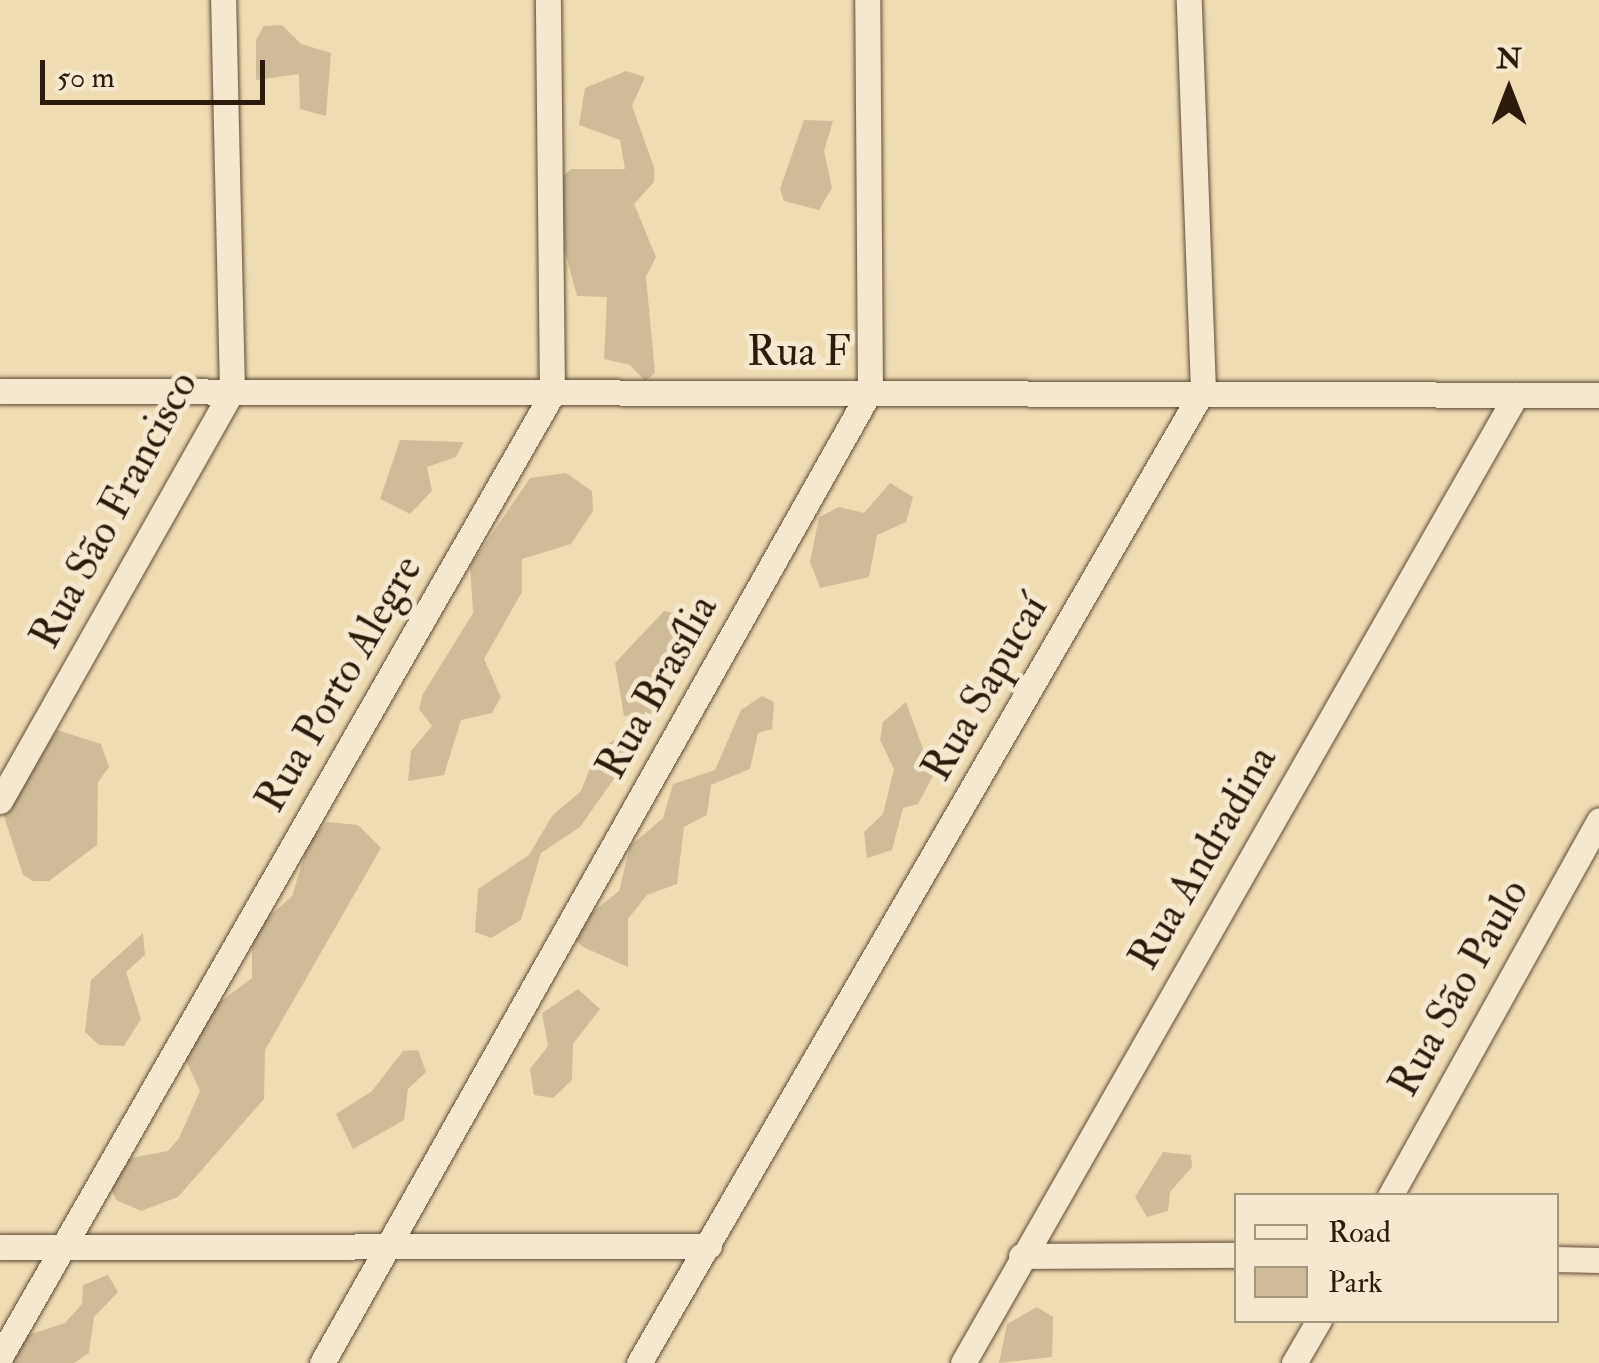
<!DOCTYPE html>
<html>
<head>
<meta charset="utf-8">
<style>
	body { margin:0 }
	#map { position:relative; width:1599px; height:1363px; overflow:hidden; background:#f0dcb3; font-family:"IM FELL Double Pica",serif }
	div>[style] { position:absolute }
	.green>* { inset:0; background:#cfbb97 }
	.roads { filter:drop-shadow(0 0 2px #5d4a36) drop-shadow(0 0 2px #5d4a36) }
	.street>* { height:25px; margin:-12.5px; padding:0 12.5px; transform-origin:12.5px; border-radius:12.5px; background:#f5e8ce }
	span { translate:-50% -50%; white-space:nowrap; text-align:center; line-height:1.15; -webkit-text-stroke:10px #f5e8ce; paint-order:stroke }
	.street-label { font-size:42px; color:#2c1a0c }
	.legend { position:absolute; left:1234px; top:1193px; width:325px; height:130px; box-sizing:border-box; background:#f5e8ce; border:2px solid #a59680; margin:0; padding:12px 18px; list-style:none; font-size:30px; color:#2c1a0c }
	.legend li { display:flex; align-items:center; gap:20px; height:50px }
	.legend b { width:50px; border:2px solid #a59680 }
	.north { position:absolute; left:1459px; top:40px; width:100px; height:100px; -webkit-text-stroke:8px #f5e8ce; paint-order:stroke; rotate:0deg; font-size:28px; font-weight:700; line-height:40px; text-align:center; color:#2c1a0c }
	.north::after { content:''; display:block; margin:auto; width:35px; height:45px; background:#2c1a0c; clip-path:polygon(50% 0,100% 100%,50% 72%,0 100%) }
	.scale { position:absolute; left:40px; top:60px; width:225px; height:45px; box-sizing:border-box; border:5px solid #2c1a0c; border-top:0; padding-left:12px; font-size:30px; line-height:35px; white-space:nowrap; color:#2c1a0c; -webkit-text-stroke:8px #f5e8ce; paint-order:stroke }
</style>
</head>
<body>
<div id="map">
	<div class="green">
		<div style="clip-path:polygon(282px 25px,301px 44px,331px 53px,326px 116px,300px 109px,299px 74px,256px 80px,256px 40px,264px 26px)"></div>
		<div style="clip-path:polygon(626px 71px,645px 77px,632px 106px,654px 167px,654px 182px,634px 204px,656px 257px,646px 277px,655px 373px,645px 381px,630px 365px,604px 359px,607px 297px,577px 296px,548px 189px,571px 169px,625px 169px,620px 140px,579px 125px,585px 88px)"></div>
		<div style="clip-path:polygon(804px 120px,833px 121px,824px 151px,832px 188px,819px 210px,784px 201px,780px 189px)"></div>
		<div style="clip-path:polygon(400px 440px,464px 442px,456px 457px,427px 467px,432px 491px,410px 514px,380px 499px)"></div>
		<div style="clip-path:polygon(566px 473px,592px 491px,593px 511px,571px 544px,522px 559px,522px 592px,484px 659px,501px 697px,492px 713px,461px 720px,444px 775px,408px 781px,411px 751px,432px 726px,419px 709px,423px 694px,473px 613px,470px 566px,530px 478px)"></div>
		<div style="clip-path:polygon(890px 483px,913px 497px,906px 522px,877px 535px,869px 577px,820px 588px,810px 562px,819px 517px,839px 507px,864px 513px)"></div>
		<div style="clip-path:polygon(664px 611px,699px 618px,700px 628px,655px 713px,624px 716px,615px 663px)"></div>
		<div style="clip-path:polygon(762px 696px,774px 702px,772px 729px,758px 733px,750px 769px,711px 785px,707px 815px,684px 827px,677px 884px,647px 895px,628px 919px,628px 967px,583px 947px,576px 941px,585px 918px,619px 891px,630px 846px,663px 818px,673px 784px,715px 770px,741px 710px)"></div>
		<div style="clip-path:polygon(906px 702px,933px 776px,918px 804px,903px 808px,892px 850px,867px 858px,864px 832px,883px 814px,894px 769px,880px 740px,883px 722px)"></div>
		<div style="clip-path:polygon(57px 730px,101px 744px,109px 767px,98px 782px,97px 845px,49px 881px,33px 881px,23px 875px,3px 813px)"></div>
		<div style="clip-path:polygon(626px 733px,636px 742px,630px 756px,580px 827px,541px 853px,521px 920px,491px 938px,475px 932px,478px 889px,529px 855px,552px 816px,581px 791px,597px 750px)"></div>
		<div style="clip-path:polygon(327px 822px,358px 825px,381px 848px,265px 1050px,264px 1099px,178px 1197px,141px 1211px,116px 1200px,108px 1181px,115px 1161px,168px 1151px,179px 1138px,200px 1091px,181px 1050px,205px 1013px,252px 978px,252px 932px,292px 896px,309px 841px)"></div>
		<div style="clip-path:polygon(143px 933px,145px 955px,126px 972px,141px 1019px,124px 1046px,99px 1045px,85px 1032px,91px 980px)"></div>
		<div style="clip-path:polygon(578px 989px,600px 1009px,573px 1044px,572px 1080px,553px 1098px,534px 1095px,530px 1069px,548px 1046px,542px 1013px)"></div>
		<div style="clip-path:polygon(418px 1050px,426px 1072px,408px 1089px,404px 1120px,353px 1149px,336px 1114px,372px 1091px,403px 1051px)"></div>
		<div style="clip-path:polygon(1163px 1152px,1191px 1155px,1192px 1167px,1170px 1192px,1168px 1211px,1147px 1217px,1135px 1197px)"></div>
		<div style="clip-path:polygon(108px 1275px,118px 1292px,94px 1317px,89px 1353px,74px 1363px,9px 1363px,25px 1336px,65px 1323px,82px 1304px,83px 1285px)"></div>
		<div style="clip-path:polygon(1037px 1307px,1053px 1317px,1052px 1357px,999px 1363px,1007px 1324px)"></div>
	</div>
	<div class="roads">
		<div class="street">
			<div style="left:0;top:391px;width:1599px;rotate:0.14deg"></div>
			<div style="left:0;top:801px;width:471px;rotate:-60.5deg"></div>
			<div style="left:232px;top:391px;width:391px;rotate:-91.3deg"></div>
			<div style="left:1390px;top:1196px;width:430px;rotate:-60.9deg"></div>
			<div style="left:0;top:1247px;width:709px;rotate:-0.08deg"></div>
			<div style="left:1021px;top:1256px;width:215px;rotate:-0.3deg"></div>
			<div style="left:1556px;top:1259px;width:43px;rotate:1.3deg"></div>
			<div style="left:0;top:1357px;width:1110px;rotate:-60.18deg"></div>
			<div style="left:552px;top:394px;width:394px;rotate:-90.6deg"></div>
			<div style="left:322px;top:1363px;width:1116px;rotate:-60.59deg"></div>
			<div style="left:870px;top:391px;width:391px;rotate:-90.4deg"></div>
			<div style="left:639px;top:1363px;width:1125px;rotate:-59.9deg"></div>
			<div style="left:1203px;top:390px;width:390px;rotate:-92.1deg"></div>
			<div style="left:963px;top:1363px;width:1115px;rotate:-60.26deg"></div>
			<div style="left:1294px;top:1363px;width:50px;rotate:-59.8deg"></div>
		</div>
	</div>
	<div class="street-label">
		<span style="left:799px;top:352px">Rua F</span>
		<span style="left:114px;top:510px;rotate:-62deg">Rua São Francisco</span>
		<span style="left:339px;top:684px;rotate:-60deg">Rua Porto Alegre</span>
		<span style="left:657px;top:687px;rotate:-61deg">Rua Brasília</span>
		<span style="left:985px;top:688px;rotate:-60deg">Rua Sapucaí</span>
		<span style="left:1203px;top:858px;rotate:-60deg">Rua Andradina</span>
		<span style="left:1459px;top:988px;rotate:-61deg">Rua São Paulo</span>
	</div>
	<ul class="legend">
	<li><b style="height:12px;background:#f5e8ce"></b>Road</li>
	<li><b style="height:28px;background:#cfbb97"></b>Park</li>
	</ul>
	<div class="north">N</div>
	<div class="scale">50 m</div>
</div>
</body>
</html>
